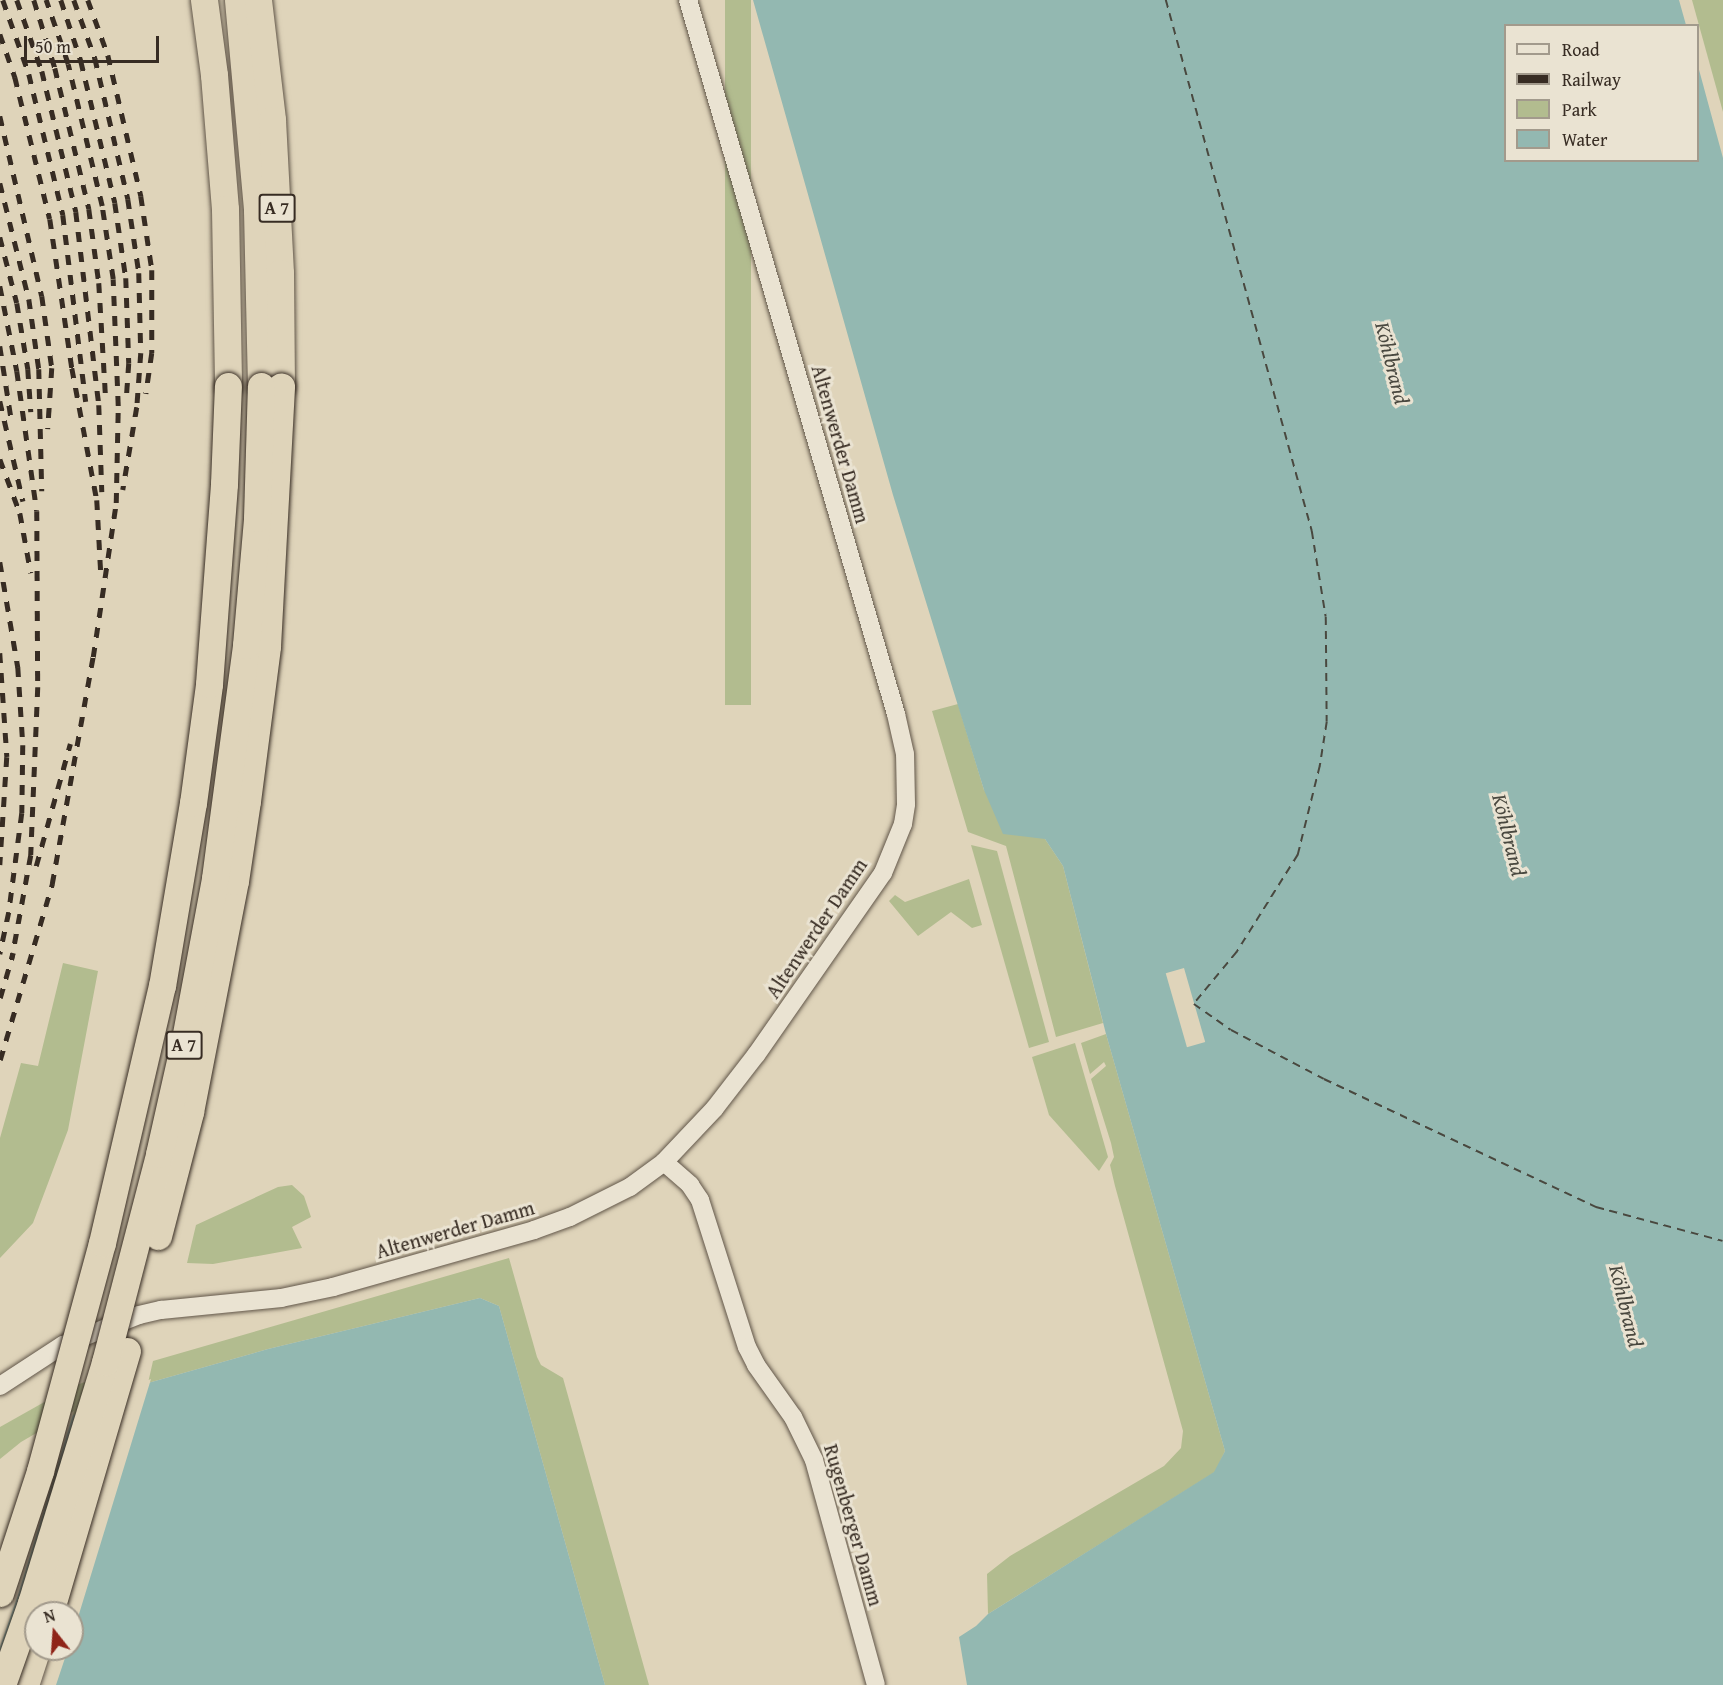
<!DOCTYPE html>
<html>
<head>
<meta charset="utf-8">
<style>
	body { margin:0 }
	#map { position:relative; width:1723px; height:1685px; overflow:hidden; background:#dfd4ba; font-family:"Gentium Book Plus",serif }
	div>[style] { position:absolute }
	.green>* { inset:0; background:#b2bc8f; transform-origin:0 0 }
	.water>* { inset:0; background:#93b8b1 }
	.pier>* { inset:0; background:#dfd4ba; transform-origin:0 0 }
	.ferry>* { height:1.5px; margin-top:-0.75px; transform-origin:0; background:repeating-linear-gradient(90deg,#49483f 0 8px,transparent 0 14px) }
	.roads { filter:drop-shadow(0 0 2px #615649) drop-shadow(0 0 2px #615649) }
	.minor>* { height:18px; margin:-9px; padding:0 9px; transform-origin:9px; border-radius:9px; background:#eae3d2 }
	.highway>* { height:27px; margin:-13.5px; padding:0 13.5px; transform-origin:13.5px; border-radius:13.5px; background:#dfd4ba }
	.rail>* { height:4.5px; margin-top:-2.25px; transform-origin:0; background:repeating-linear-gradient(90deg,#372c23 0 10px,transparent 0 20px) }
	.bridges { filter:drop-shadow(0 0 2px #372c23) drop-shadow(0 0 2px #372c23) }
	.highway-bridge>* { height:27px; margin:-13.5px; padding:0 13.5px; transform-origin:13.5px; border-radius:13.5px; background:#dfd4ba }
	span { translate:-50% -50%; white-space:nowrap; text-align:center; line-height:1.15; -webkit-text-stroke:6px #eae3d2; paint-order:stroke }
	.shield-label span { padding:2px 4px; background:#eae3d2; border:2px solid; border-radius:4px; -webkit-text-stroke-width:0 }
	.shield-label { font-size:18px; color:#372c23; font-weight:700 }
	.street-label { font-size:20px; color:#372c23 }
	.water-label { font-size:21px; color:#49483f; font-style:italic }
	.legend { position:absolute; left:1504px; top:24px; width:195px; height:138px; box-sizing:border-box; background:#eae3d2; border:2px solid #a29a8c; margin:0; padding:8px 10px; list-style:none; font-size:18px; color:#372c23 }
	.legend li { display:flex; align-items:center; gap:12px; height:30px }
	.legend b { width:30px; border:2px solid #a29a8c }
	.north { position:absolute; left:24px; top:1601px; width:60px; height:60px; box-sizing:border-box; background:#eae3d2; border:2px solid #a29a8c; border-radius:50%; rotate:343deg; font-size:16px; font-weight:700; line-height:24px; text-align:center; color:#372c23 }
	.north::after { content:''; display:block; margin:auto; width:21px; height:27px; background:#8f2418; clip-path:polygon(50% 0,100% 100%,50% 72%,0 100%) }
	.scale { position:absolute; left:24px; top:36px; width:135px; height:27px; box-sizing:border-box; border:3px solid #372c23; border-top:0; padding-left:8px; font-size:18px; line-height:21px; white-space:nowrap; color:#372c23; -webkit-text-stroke:4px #eae3d2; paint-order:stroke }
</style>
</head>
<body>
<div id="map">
	<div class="green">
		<div style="left:725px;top:0;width:26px;height:705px"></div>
		<div style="clip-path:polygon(1692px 0,1723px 0,1723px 112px)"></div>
		<div style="clip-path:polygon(958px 704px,984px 790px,1045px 839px,1063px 866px,1103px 1023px,1056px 1037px,1006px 846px,968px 832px,932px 711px)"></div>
		<div style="clip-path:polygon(971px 845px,997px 851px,1049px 1042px,1029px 1048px)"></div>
		<div style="clip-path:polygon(969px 879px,982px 925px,972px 928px,951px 912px,918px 936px,889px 901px,895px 895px,905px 902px)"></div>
		<div style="clip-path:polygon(63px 963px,98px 971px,68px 1130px,33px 1223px,0 1258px,0 1138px,21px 1063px,38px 1066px)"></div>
		<div style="clip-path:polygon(1106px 1034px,1225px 1451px,1215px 1472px,988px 1614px,987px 1574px,1010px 1556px,1164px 1466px,1181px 1448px,1183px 1431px,1115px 1186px,1110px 1165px,1114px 1157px,1111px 1143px,1091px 1079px,1106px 1066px,1104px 1062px,1090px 1074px,1081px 1043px)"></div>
		<div style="clip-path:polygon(1075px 1043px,1108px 1157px,1099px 1171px,1049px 1115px,1032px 1057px)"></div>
		<div style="clip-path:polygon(292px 1185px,304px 1196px,311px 1217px,292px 1227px,302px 1248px,213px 1264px,187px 1263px,196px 1225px,278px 1187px)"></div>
		<div style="clip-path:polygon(509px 1258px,537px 1357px,541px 1365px,563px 1378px,649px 1685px,605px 1685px,499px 1306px,480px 1298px,268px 1349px,148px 1383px,153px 1361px)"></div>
		<div style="clip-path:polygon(99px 1377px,94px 1404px,0 1463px,0 1427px,71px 1387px)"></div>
	</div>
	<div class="water">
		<div style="clip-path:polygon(753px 0,1679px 0,1686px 25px,1506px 26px,1506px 160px,1698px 160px,1698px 66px,1723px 158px,1723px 1685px,967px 1685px,959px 1637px,976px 1626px,988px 1614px,1214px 1472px,1225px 1451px,1106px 1034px,1063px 866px,1045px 839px,1003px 834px,984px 790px,893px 495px)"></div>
		<div style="clip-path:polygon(evenodd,480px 1298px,499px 1306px,605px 1685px,0 1685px,0 1463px,59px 1421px,148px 1383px,268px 1349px,480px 1298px,36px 1613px,72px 1613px,72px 1649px,36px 1649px,36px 1613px)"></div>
	</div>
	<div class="pier">
		<div style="left:1184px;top:968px;width:77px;height:19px;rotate:74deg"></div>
		<div style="clip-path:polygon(151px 1379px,72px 1637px,72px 1613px,36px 1613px,36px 1649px,68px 1649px,56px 1685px,0 1685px,93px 1401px)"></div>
		<div style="clip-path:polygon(74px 1411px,18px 1595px,0 1647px,0 1459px,21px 1442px)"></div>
	</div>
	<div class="ferry">
		<div style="left:1166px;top:0;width:551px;rotate:74.63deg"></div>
		<div style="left:1312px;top:531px;width:87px;rotate:80.8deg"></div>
		<div style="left:1326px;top:617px;width:105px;rotate:89.5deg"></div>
		<div style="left:1327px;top:722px;width:45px;rotate:99deg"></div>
		<div style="left:1320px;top:766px;width:92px;rotate:103.9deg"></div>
		<div style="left:1298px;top:855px;width:115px;rotate:122.2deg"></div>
		<div style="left:1237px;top:952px;width:67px;rotate:129.6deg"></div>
		<div style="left:1194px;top:1004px;width:45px;rotate:35.1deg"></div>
		<div style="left:1231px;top:1030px;width:105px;rotate:27.8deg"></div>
		<div style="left:1324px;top:1079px;width:301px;rotate:25.2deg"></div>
		<div style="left:1596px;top:1207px;width:131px;rotate:15deg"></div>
	</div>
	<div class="roads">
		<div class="minor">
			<div style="left:664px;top:1162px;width:35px;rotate:41deg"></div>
			<div style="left:690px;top:1185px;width:18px;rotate:56deg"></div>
			<div style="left:700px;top:1200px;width:154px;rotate:72.3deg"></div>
			<div style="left:747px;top:1347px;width:20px;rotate:63deg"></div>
			<div style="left:756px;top:1365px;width:64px;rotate:54.6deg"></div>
			<div style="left:793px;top:1417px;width:48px;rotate:64deg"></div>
			<div style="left:814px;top:1460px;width:233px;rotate:74.6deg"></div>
			<div style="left:0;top:1386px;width:75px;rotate:-33.1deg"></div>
			<div style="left:63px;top:1345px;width:82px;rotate:-21.5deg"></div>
			<div style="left:139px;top:1315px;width:23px;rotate:-13deg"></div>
			<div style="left:161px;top:1310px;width:121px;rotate:-5.7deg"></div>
			<div style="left:281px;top:1298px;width:53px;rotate:-11.9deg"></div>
			<div style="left:333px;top:1287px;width:209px;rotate:-15.8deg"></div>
			<div style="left:534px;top:1230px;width:38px;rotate:-20deg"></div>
			<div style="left:570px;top:1217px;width:67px;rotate:-26.6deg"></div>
			<div style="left:630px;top:1187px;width:42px;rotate:-36.3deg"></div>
			<div style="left:664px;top:1162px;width:74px;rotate:-46.6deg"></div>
			<div style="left:715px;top:1108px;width:67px;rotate:-52.3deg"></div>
			<div style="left:756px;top:1055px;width:222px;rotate:-55.1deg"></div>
			<div style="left:883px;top:873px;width:53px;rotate:-67.8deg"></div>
			<div style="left:903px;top:824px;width:20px;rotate:-81deg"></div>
			<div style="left:906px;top:804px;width:50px;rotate:-91.1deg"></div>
			<div style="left:905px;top:754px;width:41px;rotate:-102.7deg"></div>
			<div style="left:896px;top:714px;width:744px;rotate:-106.24deg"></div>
		</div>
		<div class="highway">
			<div style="left:204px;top:0;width:76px;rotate:82.4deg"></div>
			<div style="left:214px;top:75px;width:134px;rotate:85.3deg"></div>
			<div style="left:225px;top:209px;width:177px;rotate:89deg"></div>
			<div style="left:238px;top:0;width:211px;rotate:84.8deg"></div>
			<div style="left:257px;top:210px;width:176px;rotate:88.7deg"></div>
			<div style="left:258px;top:0;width:121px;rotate:83.3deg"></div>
			<div style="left:272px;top:120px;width:153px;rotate:87deg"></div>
			<div style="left:280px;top:273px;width:113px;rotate:89.5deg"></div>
			<div style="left:25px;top:1685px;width:38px;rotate:-72deg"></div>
		</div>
	</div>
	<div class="rail">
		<div style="left:3px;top:0;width:78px;rotate:70.6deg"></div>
		<div style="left:29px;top:74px;width:145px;rotate:76.4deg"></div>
		<div style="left:63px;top:215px;width:188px;rotate:83deg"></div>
		<div style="left:17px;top:0;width:75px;rotate:70.6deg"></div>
		<div style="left:42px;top:71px;width:145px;rotate:76.4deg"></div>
		<div style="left:76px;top:212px;width:194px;rotate:83.2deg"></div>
		<div style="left:99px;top:405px;width:87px;rotate:88deg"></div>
		<div style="left:34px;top:0;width:71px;rotate:72.8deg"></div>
		<div style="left:55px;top:68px;width:145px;rotate:76.4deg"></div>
		<div style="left:89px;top:209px;width:75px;rotate:82.3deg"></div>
		<div style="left:99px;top:283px;width:117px;rotate:86.6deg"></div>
		<div style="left:61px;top:0;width:64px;rotate:71.8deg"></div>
		<div style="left:81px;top:61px;width:146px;rotate:76.5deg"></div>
		<div style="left:115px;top:203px;width:76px;rotate:81.7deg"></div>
		<div style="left:126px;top:278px;width:85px;rotate:88deg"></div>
		<div style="left:129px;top:363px;width:39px;rotate:94deg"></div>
		<div style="left:74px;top:0;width:62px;rotate:70.1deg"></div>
		<div style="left:95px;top:58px;width:145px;rotate:76.8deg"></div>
		<div style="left:128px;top:199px;width:75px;rotate:81.5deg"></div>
		<div style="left:139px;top:273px;width:80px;rotate:88.6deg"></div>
		<div style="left:141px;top:353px;width:54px;rotate:94.2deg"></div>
		<div style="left:137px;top:407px;width:84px;rotate:99.6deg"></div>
		<div style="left:88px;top:0;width:59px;rotate:70deg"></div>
		<div style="left:108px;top:55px;width:145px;rotate:76.8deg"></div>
		<div style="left:141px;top:196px;width:75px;rotate:81.5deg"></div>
		<div style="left:152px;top:270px;width:83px;rotate:90deg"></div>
		<div style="left:152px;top:353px;width:41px;rotate:98.3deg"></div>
		<div style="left:0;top:34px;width:46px;rotate:70.8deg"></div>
		<div style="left:15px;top:77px;width:146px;rotate:76.2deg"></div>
		<div style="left:50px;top:219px;width:151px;rotate:81.6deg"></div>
		<div style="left:72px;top:368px;width:134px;rotate:79.3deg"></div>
		<div style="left:97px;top:500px;width:74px;rotate:86.9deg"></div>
		<div style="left:0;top:116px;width:185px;rotate:76.9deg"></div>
		<div style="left:42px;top:296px;width:73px;rotate:82.1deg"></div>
		<div style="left:52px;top:368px;width:61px;rotate:93.8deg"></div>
		<div style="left:0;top:183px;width:120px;rotate:76deg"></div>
		<div style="left:29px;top:299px;width:71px;rotate:81.9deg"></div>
		<div style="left:39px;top:369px;width:122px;rotate:88.6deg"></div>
		<div style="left:0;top:237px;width:68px;rotate:75.6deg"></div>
		<div style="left:17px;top:303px;width:67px;rotate:80.5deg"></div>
		<div style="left:28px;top:369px;width:43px;rotate:86deg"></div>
		<div style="left:0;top:286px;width:87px;rotate:78.7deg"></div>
		<div style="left:17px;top:371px;width:141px;rotate:81.9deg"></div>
		<div style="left:37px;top:511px;width:176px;rotate:89.7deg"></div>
		<div style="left:38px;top:687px;width:168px;rotate:92.4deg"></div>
		<div style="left:31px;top:855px;width:106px;rotate:100.4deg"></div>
		<div style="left:0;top:346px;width:72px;rotate:81.2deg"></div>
		<div style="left:0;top:401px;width:103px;rotate:77deg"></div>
		<div style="left:0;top:459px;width:58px;rotate:69.7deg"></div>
		<div style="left:20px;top:513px;width:61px;rotate:79.6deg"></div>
		<div style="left:0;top:562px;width:107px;rotate:80.3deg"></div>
		<div style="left:18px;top:667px;width:78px;rotate:86.3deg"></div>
		<div style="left:23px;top:745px;width:68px;rotate:90.8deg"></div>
		<div style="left:22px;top:813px;width:100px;rotate:97.5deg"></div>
		<div style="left:9px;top:912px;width:43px;rotate:102.1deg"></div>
		<div style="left:0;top:653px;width:104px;rotate:86.1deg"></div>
		<div style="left:7px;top:757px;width:108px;rotate:93.7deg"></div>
		<div style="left:36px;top:866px;width:127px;rotate:-74.4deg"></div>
		<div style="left:0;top:998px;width:47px;rotate:-73.9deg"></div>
		<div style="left:0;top:1060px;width:184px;rotate:-73.5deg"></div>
		<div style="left:52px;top:884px;width:231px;rotate:-79.8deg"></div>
		<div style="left:93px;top:657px;width:156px;rotate:-81.5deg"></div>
		<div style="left:116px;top:503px;width:97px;rotate:-88.8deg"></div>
		<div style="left:118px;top:406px;width:127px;rotate:-92.3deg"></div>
		<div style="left:113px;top:279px;width:74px;rotate:-98.6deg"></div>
		<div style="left:102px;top:206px;width:146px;rotate:-103.5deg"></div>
		<div style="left:68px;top:64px;width:68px;rotate:-109deg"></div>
	</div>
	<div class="bridges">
		<div class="highway-bridge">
			<div style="left:158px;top:1236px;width:128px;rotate:-75.5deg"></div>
			<div style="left:190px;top:1112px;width:235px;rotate:-79deg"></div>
			<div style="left:235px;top:881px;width:81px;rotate:-81.5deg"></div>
			<div style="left:247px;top:801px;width:156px;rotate:-82.6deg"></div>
			<div style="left:267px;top:646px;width:260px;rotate:-86.9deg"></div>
			<div style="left:0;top:1593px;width:128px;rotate:-71.8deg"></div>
			<div style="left:40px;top:1471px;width:236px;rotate:-74.8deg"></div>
			<div style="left:102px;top:1243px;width:264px;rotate:-76.9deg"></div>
			<div style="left:162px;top:986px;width:186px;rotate:-80.4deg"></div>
			<div style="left:193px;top:803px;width:120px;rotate:-82.3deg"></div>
			<div style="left:209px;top:684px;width:201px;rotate:-85.7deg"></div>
			<div style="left:224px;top:484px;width:98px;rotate:-87.7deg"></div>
			<div style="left:51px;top:1609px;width:269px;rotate:-73.6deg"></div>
			<div style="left:2px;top:1685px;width:87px;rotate:-70.5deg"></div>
			<div style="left:31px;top:1603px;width:252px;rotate:-72.9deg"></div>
			<div style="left:105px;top:1362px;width:215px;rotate:-75.4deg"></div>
			<div style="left:159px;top:1154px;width:118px;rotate:-77.3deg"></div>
			<div style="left:185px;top:1039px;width:164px;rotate:-79.4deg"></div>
			<div style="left:215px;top:878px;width:235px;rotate:-82.4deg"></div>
			<div style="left:246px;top:645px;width:127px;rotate:-85deg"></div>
			<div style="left:257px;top:518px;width:132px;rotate:-88.3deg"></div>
		</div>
	</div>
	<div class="shield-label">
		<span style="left:277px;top:208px">A 7</span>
		<span style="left:184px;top:1045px">A 7</span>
	</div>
	<div class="street-label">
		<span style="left:841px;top:444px;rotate:74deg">Altenwerder Damm</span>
		<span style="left:816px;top:928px;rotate:-56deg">Altenwerder Damm</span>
		<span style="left:455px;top:1229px;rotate:-16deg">Altenwerder Damm</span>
		<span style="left:854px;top:1525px;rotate:74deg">Rugenberger Damm</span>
	</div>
	<div class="water-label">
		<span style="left:1392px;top:363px;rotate:76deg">Köhlbrand</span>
		<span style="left:1509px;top:835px;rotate:76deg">Köhlbrand</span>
		<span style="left:1626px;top:1306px;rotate:76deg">Köhlbrand</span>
	</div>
	<ul class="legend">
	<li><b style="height:8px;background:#eae3d2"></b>Road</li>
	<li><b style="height:8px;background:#372c23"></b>Railway</li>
	<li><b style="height:16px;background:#b2bc8f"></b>Park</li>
	<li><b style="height:16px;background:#93b8b1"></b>Water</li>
	</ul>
	<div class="north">N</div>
	<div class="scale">50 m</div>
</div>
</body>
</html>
